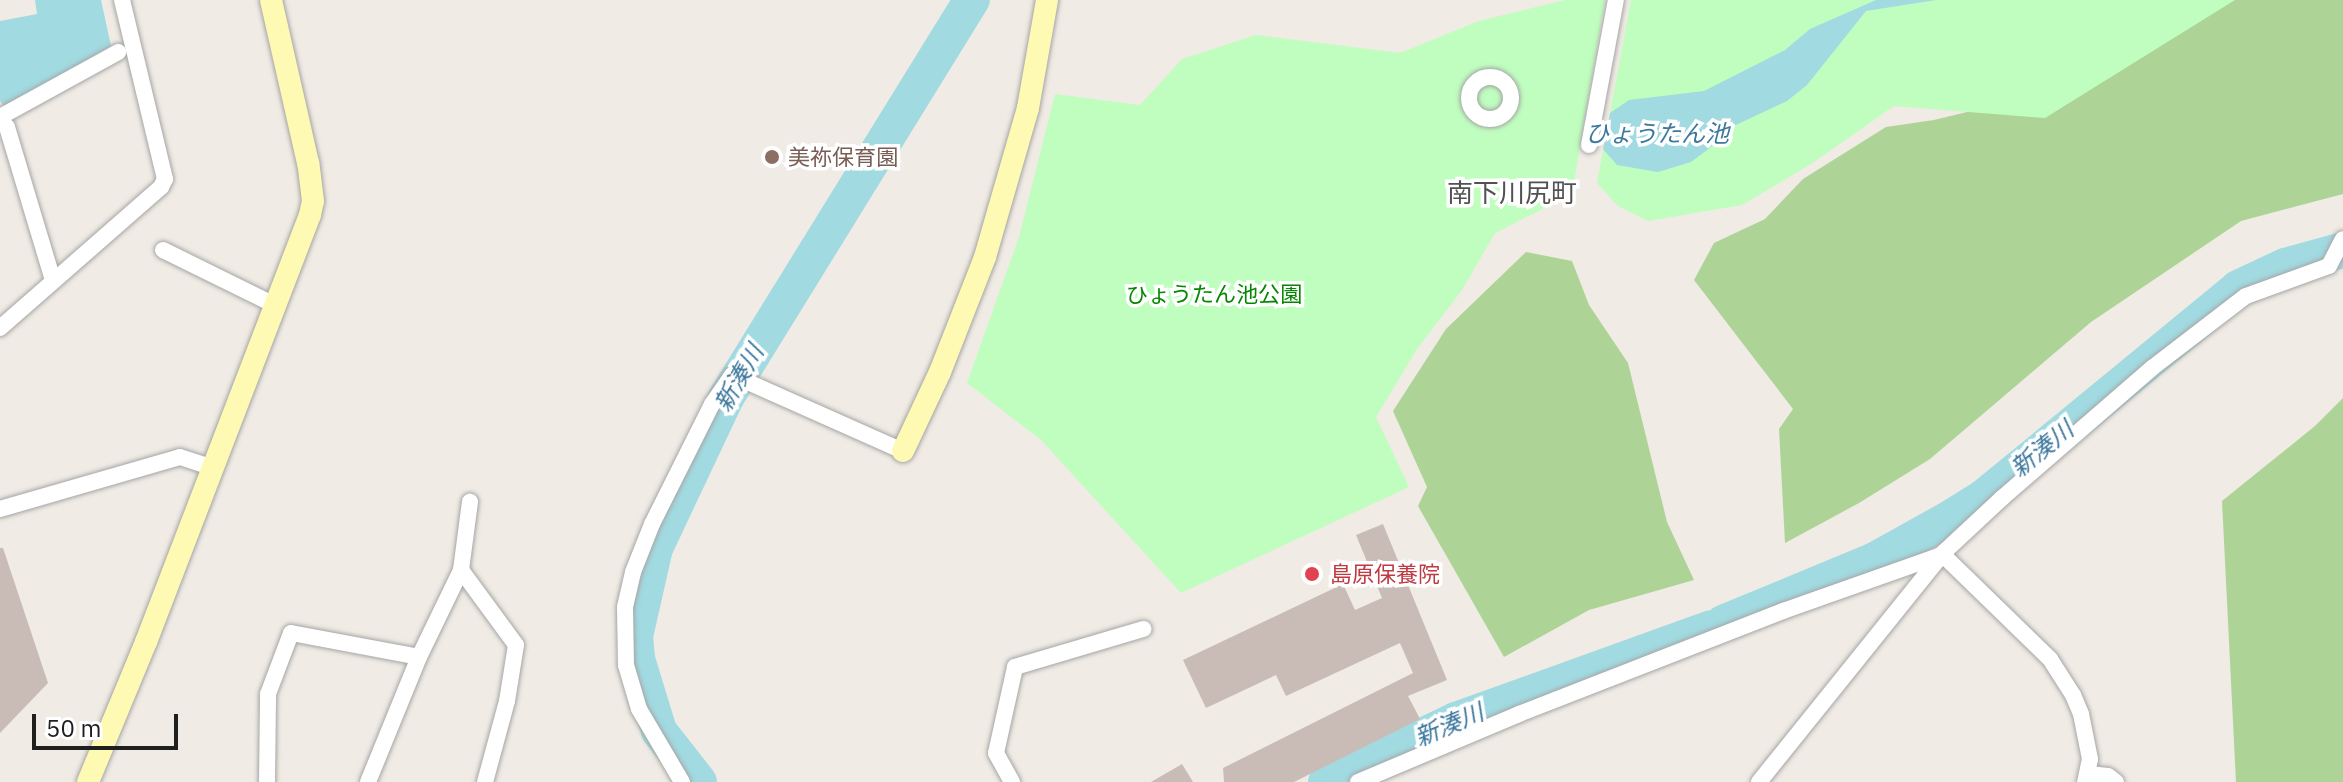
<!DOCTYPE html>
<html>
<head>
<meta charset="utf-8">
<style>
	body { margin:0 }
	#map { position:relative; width:2343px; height:782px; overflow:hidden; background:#f0ebe4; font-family:"IBM Plex Sans","Noto Sans JP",sans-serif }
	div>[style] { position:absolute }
	.forest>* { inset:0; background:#aed396 }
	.park>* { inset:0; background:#bffebe }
	.water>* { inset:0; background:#a1dae1 }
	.river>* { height:36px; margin:-18px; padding:0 18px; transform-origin:18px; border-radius:18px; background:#a1dae1 }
	.building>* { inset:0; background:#c9bcb7 }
	.roads { filter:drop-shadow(0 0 2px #a6a6a6) drop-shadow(0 0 2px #a6a6a6) }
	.street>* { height:16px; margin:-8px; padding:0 8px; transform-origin:8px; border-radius:8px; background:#fff }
	.street>.ring { margin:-8px; padding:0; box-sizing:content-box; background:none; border:16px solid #fff; border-radius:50% }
	.secondary>* { height:22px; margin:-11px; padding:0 11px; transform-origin:11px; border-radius:11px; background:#fefab4 }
	.dots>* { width:22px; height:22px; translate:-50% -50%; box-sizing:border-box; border:4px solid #fff; border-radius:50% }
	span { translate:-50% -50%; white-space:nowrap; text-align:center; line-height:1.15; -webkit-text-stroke:7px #fff; paint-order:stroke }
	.education-label { font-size:22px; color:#785e54 }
	.left { translate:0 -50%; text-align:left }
	.park-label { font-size:22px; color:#068703 }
	.health-label { font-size:22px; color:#be3a42 }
	.water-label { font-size:24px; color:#3c779d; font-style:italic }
	.quarter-label { font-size:26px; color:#525252 }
	.scale { position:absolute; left:32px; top:714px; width:146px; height:36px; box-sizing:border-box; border:4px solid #1f1f1f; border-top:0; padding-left:10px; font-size:24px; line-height:28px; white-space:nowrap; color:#1f1f1f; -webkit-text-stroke:6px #fff; paint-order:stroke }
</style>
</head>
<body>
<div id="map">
	<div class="forest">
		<div style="clip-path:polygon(2185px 0,2343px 0,2343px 194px,2241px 221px,2091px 322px,1930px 459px,1859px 503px,1785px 543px,1779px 429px,1793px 409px,1694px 280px,1714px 243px,1765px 219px,1803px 179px,1886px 127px,1934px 120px,2111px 77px)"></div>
		<div style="clip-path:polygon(1526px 252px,1572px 261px,1589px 305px,1628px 363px,1667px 522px,1694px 580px,1589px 610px,1504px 657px,1418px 506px,1427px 487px,1393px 411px,1446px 329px)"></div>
		<div style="clip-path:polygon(2343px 398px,2343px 782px,2236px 782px,2222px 501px,2315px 426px)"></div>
	</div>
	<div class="park">
		<div style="clip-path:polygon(1565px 0,1605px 0,1572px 194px,1495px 233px,1462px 290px,1417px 349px,1376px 417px,1409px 487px,1181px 593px,1041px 440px,967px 383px,1019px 237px,1055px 94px,1140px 105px,1182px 59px,1256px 35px,1400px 53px,1479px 21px)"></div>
		<div style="clip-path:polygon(1631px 0,2235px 0,2045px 118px,1894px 106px,1811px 164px,1742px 205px,1648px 221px,1618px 206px,1597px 183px)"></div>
	</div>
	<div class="water">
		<div style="clip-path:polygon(35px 0,101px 0,111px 46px,7px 110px,0 101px,0 21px,37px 14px)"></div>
		<div style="clip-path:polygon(1876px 0,1936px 0,1866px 11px,1807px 85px,1787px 101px,1723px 131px,1710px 148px,1691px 162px,1658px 172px,1617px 165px,1603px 149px,1610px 113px,1629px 100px,1704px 91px,1785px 50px,1810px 29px)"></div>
	</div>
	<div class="river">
		<div style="left:1723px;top:623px;width:165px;rotate:-22.5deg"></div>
		<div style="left:1875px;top:560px;width:82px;rotate:-29.1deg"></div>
		<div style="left:1947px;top:520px;width:44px;rotate:-31.9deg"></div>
		<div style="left:1984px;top:497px;width:329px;rotate:-39.4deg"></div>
		<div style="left:2238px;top:288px;width:52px;rotate:-25.1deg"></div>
		<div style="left:2285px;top:266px;width:60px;rotate:-15.4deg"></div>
		<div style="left:699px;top:782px;width:65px;rotate:-128.1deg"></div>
		<div style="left:659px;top:731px;width:75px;rotate:-107deg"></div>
		<div style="left:637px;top:659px;width:23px;rotate:-95deg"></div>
		<div style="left:635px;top:636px;width:90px;rotate:-77.2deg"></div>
		<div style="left:655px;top:548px;width:168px;rotate:-64.7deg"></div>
		<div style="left:727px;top:396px;width:466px;rotate:-58.3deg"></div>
		<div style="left:1326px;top:782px;width:144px;rotate:-25.5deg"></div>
		<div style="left:1456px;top:720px;width:271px;rotate:-19.8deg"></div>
	</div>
	<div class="building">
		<div style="clip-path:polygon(1383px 524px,1447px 680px,1408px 696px,1420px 719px,1294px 782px,1224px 782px,1223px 768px,1413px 673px,1400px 643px,1286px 696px,1276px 675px,1206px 708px,1183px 660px,1343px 584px,1355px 610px,1382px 598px,1356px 535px)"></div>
		<div style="clip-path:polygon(0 548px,3px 548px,48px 683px,0 733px)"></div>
		<div style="clip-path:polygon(1182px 764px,1193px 782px,1151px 782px)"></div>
	</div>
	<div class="roads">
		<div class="street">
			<div class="ring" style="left:1469px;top:77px;width:26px;height:26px"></div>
			<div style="left:0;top:117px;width:135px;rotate:-28.8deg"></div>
			<div style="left:0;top:121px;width:9px;rotate:41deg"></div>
			<div style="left:7px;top:127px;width:160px;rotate:73.3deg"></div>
			<div style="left:1589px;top:145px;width:147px;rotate:-79.5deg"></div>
			<div style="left:163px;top:250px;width:127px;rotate:26.2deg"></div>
			<div style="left:0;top:328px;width:214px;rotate:-41.2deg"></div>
			<div style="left:161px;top:187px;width:9px;rotate:-63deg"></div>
			<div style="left:165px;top:179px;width:184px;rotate:-103.5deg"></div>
			<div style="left:0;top:509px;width:187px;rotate:-16.1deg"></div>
			<div style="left:180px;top:457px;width:35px;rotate:18deg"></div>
			<div style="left:1942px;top:554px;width:151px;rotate:44.2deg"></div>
			<div style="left:2050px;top:659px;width:43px;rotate:57.4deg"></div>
			<div style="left:2073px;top:695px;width:21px;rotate:67deg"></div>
			<div style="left:2081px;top:714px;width:46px;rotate:78.7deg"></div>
			<div style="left:2090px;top:759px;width:24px;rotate:102deg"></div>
			<div style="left:461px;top:570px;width:93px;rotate:53.7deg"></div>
			<div style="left:516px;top:645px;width:57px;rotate:99.1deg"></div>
			<div style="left:507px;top:701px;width:84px;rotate:105.2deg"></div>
			<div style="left:2089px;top:774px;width:19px;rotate:6deg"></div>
			<div style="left:2108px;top:776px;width:10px;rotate:37deg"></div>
			<div style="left:267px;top:782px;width:88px;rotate:-89.3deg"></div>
			<div style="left:268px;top:694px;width:65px;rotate:-69.3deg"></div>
			<div style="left:291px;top:633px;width:130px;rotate:10.6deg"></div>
			<div style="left:368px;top:782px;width:135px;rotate:-67.8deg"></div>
			<div style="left:419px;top:657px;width:97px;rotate:-64.2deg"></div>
			<div style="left:461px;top:570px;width:69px;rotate:-82.5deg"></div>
			<div style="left:682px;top:782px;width:85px;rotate:-120.5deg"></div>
			<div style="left:639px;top:709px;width:46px;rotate:-106.5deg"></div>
			<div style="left:626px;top:665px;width:58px;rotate:-91deg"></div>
			<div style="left:625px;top:607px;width:36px;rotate:-77deg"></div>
			<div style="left:633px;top:572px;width:52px;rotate:-68.4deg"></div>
			<div style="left:652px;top:524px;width:134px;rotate:-63.4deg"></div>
			<div style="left:712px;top:404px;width:35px;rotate:-55deg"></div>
			<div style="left:732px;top:375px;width:187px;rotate:24deg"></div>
			<div style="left:1012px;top:782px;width:33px;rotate:-119deg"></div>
			<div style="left:996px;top:753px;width:88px;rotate:-77.5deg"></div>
			<div style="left:1015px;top:667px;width:134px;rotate:-16.5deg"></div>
			<div style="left:1358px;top:782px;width:175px;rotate:-22.9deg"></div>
			<div style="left:1519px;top:714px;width:283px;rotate:-21.3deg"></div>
			<div style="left:1783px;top:611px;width:168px;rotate:-19.5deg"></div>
			<div style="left:1759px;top:782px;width:292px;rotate:-51.2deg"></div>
			<div style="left:1942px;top:554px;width:82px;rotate:-43deg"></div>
			<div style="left:2002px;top:498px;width:198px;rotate:-40.9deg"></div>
			<div style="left:2152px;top:368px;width:118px;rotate:-37.5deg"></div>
			<div style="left:2246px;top:296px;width:88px;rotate:-19.9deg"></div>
			<div style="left:2329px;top:266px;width:30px;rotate:-63deg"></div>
		</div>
		<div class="secondary">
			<div style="left:903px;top:451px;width:87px;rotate:-64.9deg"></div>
			<div style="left:940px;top:372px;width:123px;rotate:-68.6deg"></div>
			<div style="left:985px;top:257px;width:155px;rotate:-73.9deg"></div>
			<div style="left:1028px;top:108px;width:110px;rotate:-80deg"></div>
			<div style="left:88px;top:782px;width:152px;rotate:-67.5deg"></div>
			<div style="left:146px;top:642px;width:457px;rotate:-69deg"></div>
			<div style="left:310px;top:215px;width:14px;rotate:-78deg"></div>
			<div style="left:313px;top:201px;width:38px;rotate:-97deg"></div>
			<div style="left:308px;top:163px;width:167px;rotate:-102.8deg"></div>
		</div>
	</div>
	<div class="dots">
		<div style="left:772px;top:157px;background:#8d6e63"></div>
		<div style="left:1312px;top:574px;background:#e0444e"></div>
	</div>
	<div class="education-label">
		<span class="left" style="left:788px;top:157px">美祢保育園</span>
	</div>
	<div class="park-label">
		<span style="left:1214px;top:294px">ひょうたん池公園</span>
	</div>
	<div class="health-label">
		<span class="left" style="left:1330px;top:574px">島原保養院</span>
	</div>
	<div class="water-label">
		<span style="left:1657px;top:134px">ひょうたん池</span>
		<span style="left:739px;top:378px;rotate:-60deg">新湊川</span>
		<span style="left:2042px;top:449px;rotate:-39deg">新湊川</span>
		<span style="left:1449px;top:725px;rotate:-23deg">新湊川</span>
	</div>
	<div class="quarter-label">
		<span style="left:1512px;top:193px">南下川尻町</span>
	</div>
	<div class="scale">50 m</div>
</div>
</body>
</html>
